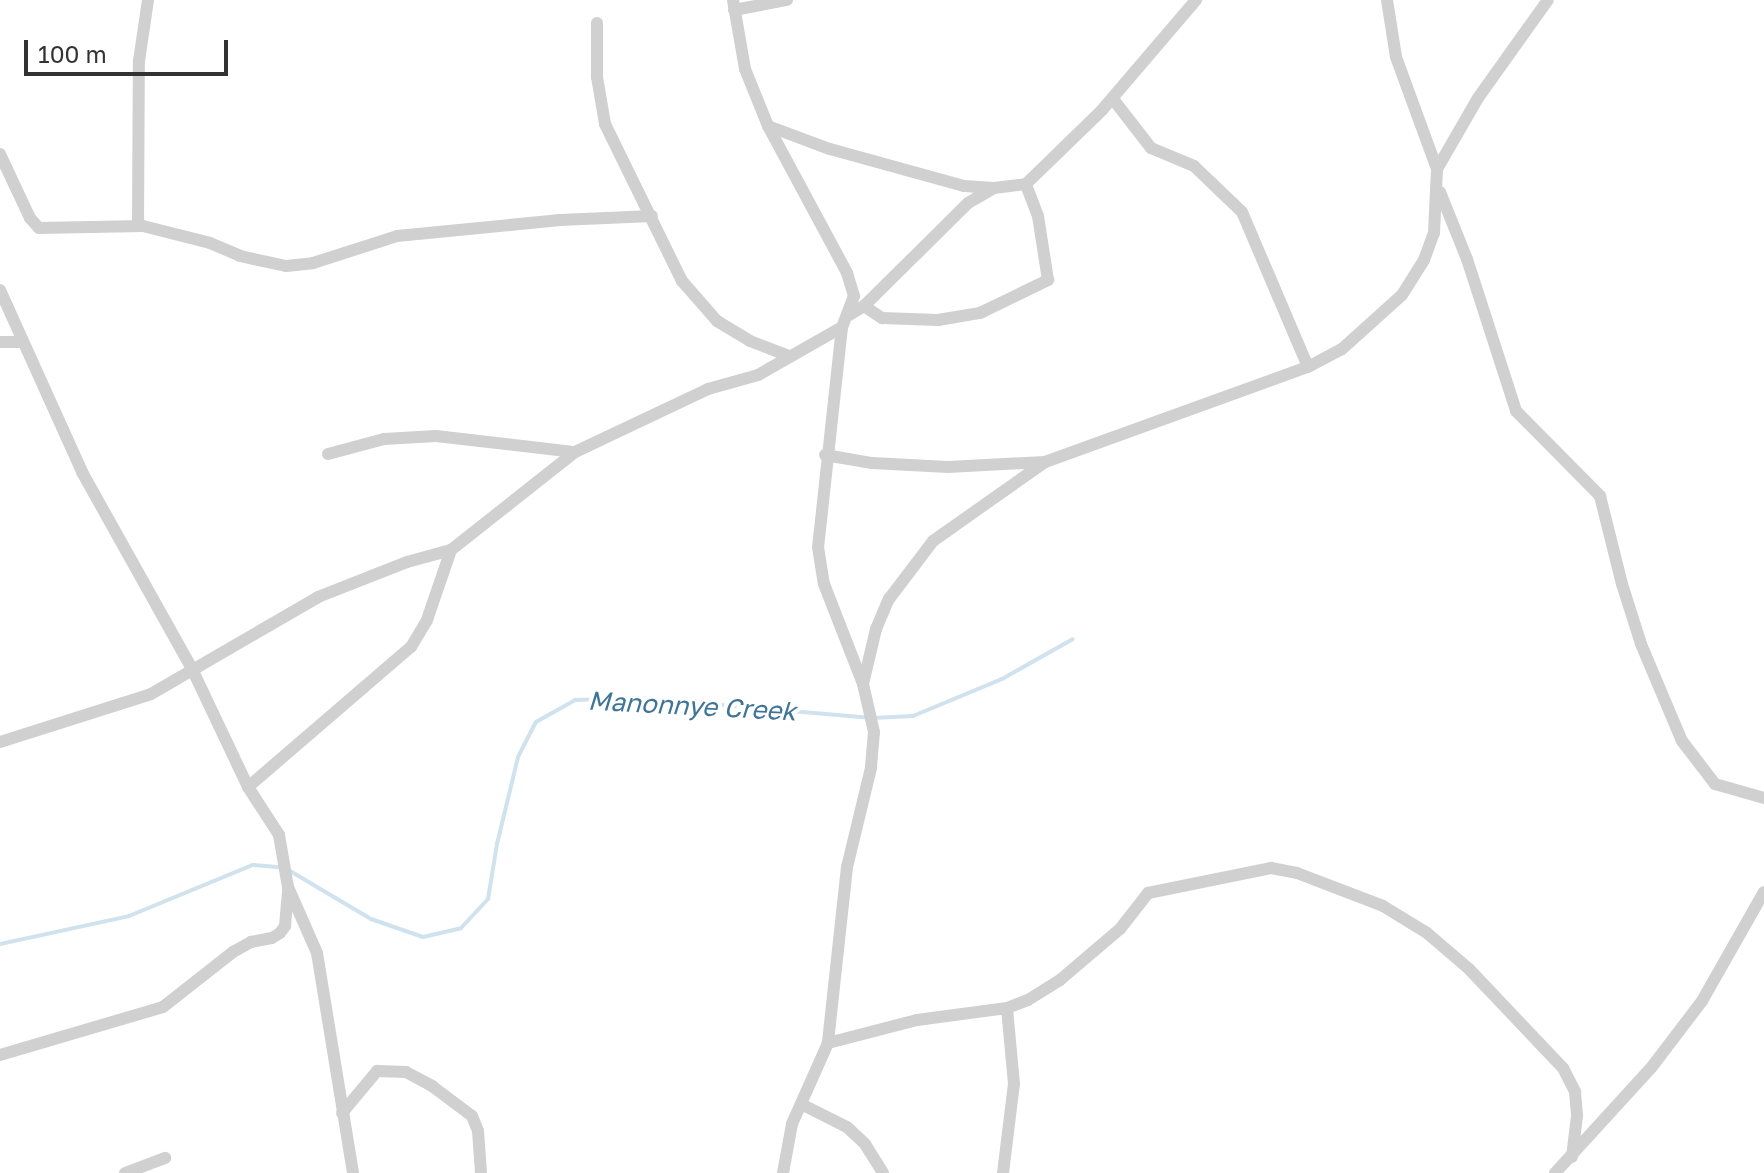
<!DOCTYPE html>
<html>
<head>
<meta charset="utf-8">
<style>
	body { margin:0 }
	#map { position:relative; width:1764px; height:1173px; overflow:hidden; background:#fff; font-family:"Golos Text",sans-serif }
	div>[style] { position:absolute }
	.stream>* { height:4px; margin:-2px; padding:0 2px; transform-origin:2px; border-radius:2px; background:#cfe2ee }
	.minor>* { height:12px; margin:-6px; padding:0 6px; transform-origin:6px; border-radius:6px; background:#d0d0d0 }
	span { translate:-50% -50%; white-space:nowrap; text-align:center; line-height:1.15; -webkit-text-stroke:8px #fff; paint-order:stroke }
	.water-label { font-size:26px; color:#3f7597; font-style:italic }
	.scale { position:absolute; left:24px; top:40px; width:204px; height:36px; box-sizing:border-box; border:4px solid #333; border-top:0; padding-left:10px; font-size:24px; line-height:28px; white-space:nowrap; color:#333; -webkit-text-stroke:6px #fff; paint-order:stroke }
</style>
</head>
<body>
<div id="map">
	<div class="stream">
		<div style="left:0;top:944px;width:132px;rotate:-12.2deg"></div>
		<div style="left:129px;top:916px;width:134px;rotate:-22.4deg"></div>
		<div style="left:253px;top:865px;width:32px;rotate:5deg"></div>
		<div style="left:285px;top:868px;width:100px;rotate:30.7deg"></div>
		<div style="left:371px;top:919px;width:55px;rotate:19.1deg"></div>
		<div style="left:423px;top:937px;width:39px;rotate:-13deg"></div>
		<div style="left:461px;top:928px;width:40px;rotate:-47deg"></div>
		<div style="left:488px;top:899px;width:56px;rotate:-80.7deg"></div>
		<div style="left:497px;top:844px;width:89px;rotate:-76.4deg"></div>
		<div style="left:518px;top:757px;width:39px;rotate:-63deg"></div>
		<div style="left:536px;top:722px;width:45px;rotate:-29.4deg"></div>
		<div style="left:575px;top:700px;width:64px;rotate:-1.8deg"></div>
		<div style="left:639px;top:698px;width:234px;rotate:4.9deg"></div>
		<div style="left:872px;top:718px;width:41px;rotate:-2.8deg"></div>
		<div style="left:913px;top:716px;width:96px;rotate:-22.6deg"></div>
		<div style="left:1002px;top:679px;width:81px;rotate:-29.4deg"></div>
	</div>
	<div class="minor">
		<div style="left:733px;top:0;width:70px;rotate:80.1deg"></div>
		<div style="left:745px;top:69px;width:61px;rotate:68deg"></div>
		<div style="left:768px;top:126px;width:167px;rotate:61.7deg"></div>
		<div style="left:847px;top:273px;width:24px;rotate:73deg"></div>
		<div style="left:854px;top:296px;width:33px;rotate:111deg"></div>
		<div style="left:842px;top:327px;width:221px;rotate:96.2deg"></div>
		<div style="left:818px;top:547px;width:37px;rotate:81deg"></div>
		<div style="left:824px;top:584px;width:107px;rotate:68.7deg"></div>
		<div style="left:863px;top:684px;width:49px;rotate:77.1deg"></div>
		<div style="left:874px;top:732px;width:36px;rotate:95deg"></div>
		<div style="left:871px;top:768px;width:102px;rotate:103.6deg"></div>
		<div style="left:847px;top:867px;width:177px;rotate:96.2deg"></div>
		<div style="left:828px;top:1043px;width:89px;rotate:114deg"></div>
		<div style="left:792px;top:1124px;width:50px;rotate:100.4deg"></div>
		<div style="left:1387px;top:0;width:58px;rotate:81deg"></div>
		<div style="left:1396px;top:57px;width:119px;rotate:69.9deg"></div>
		<div style="left:734px;top:10px;width:54px;rotate:-10.7deg"></div>
		<div style="left:597px;top:23px;width:54px;rotate:90deg"></div>
		<div style="left:597px;top:77px;width:48px;rotate:80.3deg"></div>
		<div style="left:605px;top:124px;width:175px;rotate:63.9deg"></div>
		<div style="left:682px;top:281px;width:53px;rotate:48.8deg"></div>
		<div style="left:717px;top:321px;width:39px;rotate:31deg"></div>
		<div style="left:750px;top:341px;width:42px;rotate:21deg"></div>
		<div style="left:1113px;top:99px;width:62px;rotate:52.2deg"></div>
		<div style="left:1151px;top:148px;width:47px;rotate:22.7deg"></div>
		<div style="left:1194px;top:166px;width:66px;rotate:43.8deg"></div>
		<div style="left:1242px;top:212px;width:168px;rotate:66.9deg"></div>
		<div style="left:768px;top:126px;width:66px;rotate:20.4deg"></div>
		<div style="left:830px;top:149px;width:139px;rotate:15.4deg"></div>
		<div style="left:964px;top:186px;width:30px;rotate:4deg"></div>
		<div style="left:994px;top:188px;width:32px;rotate:-7deg"></div>
		<div style="left:0;top:154px;width:71px;rotate:64.9deg"></div>
		<div style="left:30px;top:218px;width:13px;rotate:48deg"></div>
		<div style="left:39px;top:228px;width:104px;rotate:-1.1deg"></div>
		<div style="left:143px;top:226px;width:69px;rotate:14.2deg"></div>
		<div style="left:210px;top:243px;width:33px;rotate:23deg"></div>
		<div style="left:240px;top:256px;width:47px;rotate:12.3deg"></div>
		<div style="left:286px;top:266px;width:27px;rotate:-6deg"></div>
		<div style="left:313px;top:263px;width:88px;rotate:-17.8deg"></div>
		<div style="left:397px;top:236px;width:164px;rotate:-5.6deg"></div>
		<div style="left:560px;top:220px;width:92px;rotate:-2.5deg"></div>
		<div style="left:1440px;top:192px;width:72px;rotate:68.1deg"></div>
		<div style="left:1467px;top:259px;width:160px;rotate:72.1deg"></div>
		<div style="left:1516px;top:411px;width:120px;rotate:45.3deg"></div>
		<div style="left:1600px;top:496px;width:91px;rotate:76deg"></div>
		<div style="left:1622px;top:584px;width:63px;rotate:72.4deg"></div>
		<div style="left:1641px;top:644px;width:105px;rotate:67.1deg"></div>
		<div style="left:1682px;top:741px;width:54px;rotate:52.5deg"></div>
		<div style="left:1715px;top:784px;width:51px;rotate:15.9deg"></div>
		<div style="left:138px;top:226px;width:165px;rotate:-89.7deg"></div>
		<div style="left:139px;top:61px;width:62px;rotate:-81.6deg"></div>
		<div style="left:0;top:290px;width:200px;rotate:65.7deg"></div>
		<div style="left:82px;top:472px;width:228px;rotate:60.8deg"></div>
		<div style="left:193px;top:671px;width:128px;rotate:64.6deg"></div>
		<div style="left:248px;top:787px;width:57px;rotate:57.1deg"></div>
		<div style="left:279px;top:835px;width:53px;rotate:80.2deg"></div>
		<div style="left:288px;top:887px;width:72px;rotate:66.3deg"></div>
		<div style="left:317px;top:953px;width:223px;rotate:80.7deg"></div>
		<div style="left:864px;top:306px;width:146px;rotate:-44.7deg"></div>
		<div style="left:968px;top:203px;width:30px;rotate:-30deg"></div>
		<div style="left:849px;top:315px;width:17px;rotate:-31deg"></div>
		<div style="left:864px;top:306px;width:22px;rotate:34deg"></div>
		<div style="left:882px;top:318px;width:56px;rotate:2deg"></div>
		<div style="left:938px;top:320px;width:43px;rotate:-9.5deg"></div>
		<div style="left:980px;top:313px;width:76px;rotate:-25.9deg"></div>
		<div style="left:1048px;top:280px;width:65px;rotate:-98.9deg"></div>
		<div style="left:1038px;top:216px;width:34px;rotate:-111deg"></div>
		<div style="left:1026px;top:184px;width:106px;rotate:-44.2deg"></div>
		<div style="left:1102px;top:110px;width:145px;rotate:-49.5deg"></div>
		<div style="left:0;top:342px;width:22px"></div>
		<div style="left:328px;top:454px;width:58px;rotate:-15deg"></div>
		<div style="left:384px;top:439px;width:52px;rotate:-3.3deg"></div>
		<div style="left:436px;top:436px;width:140px;rotate:6.6deg"></div>
		<div style="left:825px;top:455px;width:48px;rotate:9.7deg"></div>
		<div style="left:872px;top:463px;width:76px;rotate:3deg"></div>
		<div style="left:948px;top:467px;width:97px;rotate:-3deg"></div>
		<div style="left:863px;top:684px;width:57px;rotate:-76.7deg"></div>
		<div style="left:876px;top:629px;width:33px;rotate:-67deg"></div>
		<div style="left:889px;top:599px;width:73px;rotate:-52.8deg"></div>
		<div style="left:933px;top:541px;width:137px;rotate:-35.2deg"></div>
		<div style="left:1045px;top:462px;width:280px;rotate:-19.9deg"></div>
		<div style="left:1308px;top:367px;width:38px;rotate:-28deg"></div>
		<div style="left:1342px;top:349px;width:81px;rotate:-42deg"></div>
		<div style="left:1402px;top:295px;width:41px;rotate:-57.8deg"></div>
		<div style="left:1424px;top:260px;width:29px;rotate:-70deg"></div>
		<div style="left:1434px;top:233px;width:64px;rotate:-87.3deg"></div>
		<div style="left:1437px;top:169px;width:82px;rotate:-60deg"></div>
		<div style="left:1478px;top:98px;width:120px;rotate:-54.5deg"></div>
		<div style="left:0;top:742px;width:158px;rotate:-17.6deg"></div>
		<div style="left:151px;top:694px;width:193px;rotate:-30.1deg"></div>
		<div style="left:318px;top:597px;width:96px;rotate:-21.5deg"></div>
		<div style="left:407px;top:562px;width:46px;rotate:-15.3deg"></div>
		<div style="left:451px;top:550px;width:158px;rotate:-38.3deg"></div>
		<div style="left:575px;top:452px;width:147px;rotate:-25.3deg"></div>
		<div style="left:708px;top:389px;width:52px;rotate:-15.6deg"></div>
		<div style="left:758px;top:375px;width:97px;rotate:-29.7deg"></div>
		<div style="left:248px;top:787px;width:215px;rotate:-40.7deg"></div>
		<div style="left:411px;top:647px;width:31px;rotate:-59deg"></div>
		<div style="left:427px;top:620px;width:74px;rotate:-71.1deg"></div>
		<div style="left:828px;top:1043px;width:92px;rotate:-14.5deg"></div>
		<div style="left:917px;top:1020px;width:91px;rotate:-7.6deg"></div>
		<div style="left:1007px;top:1008px;width:22px;rotate:-21deg"></div>
		<div style="left:1028px;top:1000px;width:38px;rotate:-32deg"></div>
		<div style="left:1060px;top:980px;width:79px;rotate:-40.4deg"></div>
		<div style="left:1120px;top:929px;width:46px;rotate:-52.1deg"></div>
		<div style="left:1148px;top:893px;width:126px;rotate:-11.5deg"></div>
		<div style="left:1271px;top:868px;width:26px;rotate:11deg"></div>
		<div style="left:1297px;top:873px;width:92px;rotate:21deg"></div>
		<div style="left:1383px;top:906px;width:52px;rotate:31.5deg"></div>
		<div style="left:1427px;top:933px;width:55px;rotate:40.6deg"></div>
		<div style="left:1469px;top:969px;width:137px;rotate:46.5deg"></div>
		<div style="left:1563px;top:1068px;width:27px;rotate:63deg"></div>
		<div style="left:1575px;top:1092px;width:24px;rotate:85deg"></div>
		<div style="left:1577px;top:1116px;width:41px;rotate:97deg"></div>
		<div style="left:0;top:1055px;width:170px;rotate:-16.4deg"></div>
		<div style="left:163px;top:1007px;width:89px;rotate:-38.2deg"></div>
		<div style="left:233px;top:952px;width:21px;rotate:-29deg"></div>
		<div style="left:251px;top:942px;width:21px;rotate:-11deg"></div>
		<div style="left:272px;top:938px;width:9px;rotate:-32deg"></div>
		<div style="left:280px;top:933px;width:9px;rotate:-54deg"></div>
		<div style="left:285px;top:926px;width:37px;rotate:-85deg"></div>
		<div style="left:801px;top:1104px;width:51px;rotate:26.6deg"></div>
		<div style="left:847px;top:1127px;width:25px;rotate:43deg"></div>
		<div style="left:865px;top:1144px;width:34px;rotate:58deg"></div>
		<div style="left:342px;top:1113px;width:55px;rotate:-50.2deg"></div>
		<div style="left:377px;top:1071px;width:29px;rotate:2deg"></div>
		<div style="left:406px;top:1072px;width:30px;rotate:28deg"></div>
		<div style="left:432px;top:1086px;width:50px;rotate:36.9deg"></div>
		<div style="left:472px;top:1116px;width:16px;rotate:68deg"></div>
		<div style="left:478px;top:1131px;width:42px;rotate:85.9deg"></div>
		<div style="left:125px;top:1173px;width:43px;rotate:-20.6deg"></div>
		<div style="left:1003px;top:1173px;width:90px;rotate:-83deg"></div>
		<div style="left:1014px;top:1084px;width:76px;rotate:-95.3deg"></div>
		<div style="left:1555px;top:1173px;width:142px;rotate:-47.6deg"></div>
		<div style="left:1651px;top:1068px;width:84px;rotate:-52.7deg"></div>
		<div style="left:1702px;top:1001px;width:125px;rotate:-60.4deg"></div>
	</div>
	<div class="water-label">
		<span style="left:692px;top:706px;rotate:3deg">Manonnye Creek</span>
	</div>
	<div class="scale">100 m</div>
</div>
</body>
</html>
